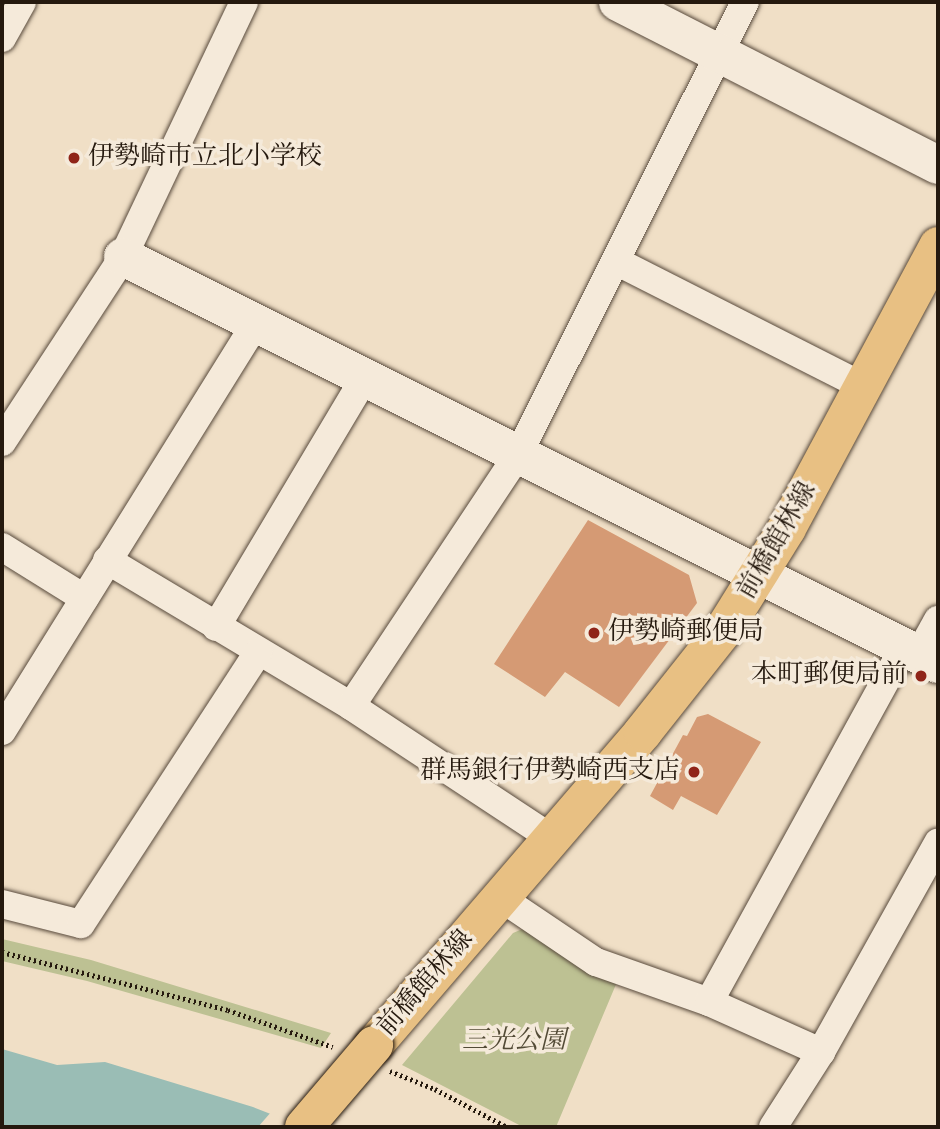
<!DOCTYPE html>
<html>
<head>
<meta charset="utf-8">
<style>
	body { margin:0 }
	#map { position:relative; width:940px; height:1129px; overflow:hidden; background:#f0dfc6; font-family:"Old Standard TT","Noto Serif JP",serif }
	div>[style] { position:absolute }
	.green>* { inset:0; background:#bdc193 }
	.water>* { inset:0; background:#9abdb5 }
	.pier>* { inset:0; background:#f0dfc6 }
	.building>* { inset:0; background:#d59a74 }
	.path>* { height:4.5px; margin-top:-2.25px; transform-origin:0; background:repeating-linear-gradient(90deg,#25190e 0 2px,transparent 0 5.5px) }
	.roads { filter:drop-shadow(0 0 2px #584a3c) drop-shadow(0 0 2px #584a3c) }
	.street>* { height:28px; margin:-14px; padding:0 14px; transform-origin:14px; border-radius:14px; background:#f5eada }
	.secondary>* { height:38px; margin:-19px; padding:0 19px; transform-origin:19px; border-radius:19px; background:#f5eada }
	.primary>* { height:38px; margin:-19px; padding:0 19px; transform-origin:19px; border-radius:19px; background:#e8c083 }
	.bridges { filter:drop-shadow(0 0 2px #25190e) drop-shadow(0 0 2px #25190e) }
	.primary-bridge>* { height:38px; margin:-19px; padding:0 19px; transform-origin:19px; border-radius:19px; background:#e8c083 }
	.dots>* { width:19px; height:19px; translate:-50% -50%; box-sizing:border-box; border:4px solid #f5eada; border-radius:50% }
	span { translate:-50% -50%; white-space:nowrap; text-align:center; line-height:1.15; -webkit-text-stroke:7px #f5eada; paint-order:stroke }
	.poi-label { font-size:26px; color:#25190e }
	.left { translate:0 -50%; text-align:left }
	.right { translate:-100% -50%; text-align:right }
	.street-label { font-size:26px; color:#25190e }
	.park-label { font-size:26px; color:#534b36; font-style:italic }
	.frame { position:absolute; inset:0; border:4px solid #25190e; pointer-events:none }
</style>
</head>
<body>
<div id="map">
	<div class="green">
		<div style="clip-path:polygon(525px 928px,578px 967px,617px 982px,556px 1127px,523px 1127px,402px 1065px,513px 933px)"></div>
		<div style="clip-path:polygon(2px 939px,91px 960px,331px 1033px,321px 1048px,87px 981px,2px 961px)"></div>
	</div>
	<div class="water">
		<div style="clip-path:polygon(2px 1049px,57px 1065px,105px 1062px,253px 1107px,304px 1127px,2px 1127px)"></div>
	</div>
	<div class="pier">
		<div style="clip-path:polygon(272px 1111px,306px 1124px,307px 1127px,258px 1127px)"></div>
	</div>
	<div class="building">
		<div style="clip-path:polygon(588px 520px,689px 575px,697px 603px,619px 707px,565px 672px,545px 697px,494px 664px)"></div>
		<div style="clip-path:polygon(708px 714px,761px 742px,717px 815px,681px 796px,673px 810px,650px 796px,683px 735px,687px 736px,697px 717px)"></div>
	</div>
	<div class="path">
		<div style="left:2px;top:952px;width:233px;rotate:14.4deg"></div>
		<div style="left:228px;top:1010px;width:111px;rotate:19.4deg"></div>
		<div style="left:390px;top:1071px;width:48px;rotate:21.8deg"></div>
		<div style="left:435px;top:1089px;width:81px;rotate:27.8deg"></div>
	</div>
	<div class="roads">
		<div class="street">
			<div style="left:2px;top:38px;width:41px;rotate:-60.9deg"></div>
			<div style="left:616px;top:261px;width:278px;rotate:26.9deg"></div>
			<div style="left:2px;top:442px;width:221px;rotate:-56.8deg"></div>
			<div style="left:123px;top:257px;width:282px;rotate:-64.6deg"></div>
			<div style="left:2px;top:547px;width:97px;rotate:31.9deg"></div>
			<div style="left:107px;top:560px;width:284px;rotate:30.9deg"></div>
			<div style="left:351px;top:706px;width:240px;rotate:33.4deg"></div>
			<div style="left:216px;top:627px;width:291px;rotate:-59.2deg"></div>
			<div style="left:919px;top:654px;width:39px;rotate:-61deg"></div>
			<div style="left:351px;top:706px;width:304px;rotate:-56.4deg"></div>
			<div style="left:519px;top:453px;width:504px;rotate:-63.38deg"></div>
			<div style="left:2px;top:731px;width:481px;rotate:-58.1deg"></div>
			<div style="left:501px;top:898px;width:115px;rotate:34deg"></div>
			<div style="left:596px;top:962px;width:120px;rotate:19.5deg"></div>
			<div style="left:709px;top:1002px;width:123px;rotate:24.1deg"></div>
			<div style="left:2px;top:904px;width:81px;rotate:14.2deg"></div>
			<div style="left:81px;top:924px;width:325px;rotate:-56.9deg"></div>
			<div style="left:709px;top:1002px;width:405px;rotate:-61.2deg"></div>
			<div style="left:773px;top:1127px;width:89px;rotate:-57.4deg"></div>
			<div style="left:821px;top:1052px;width:240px;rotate:-60.8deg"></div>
		</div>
		<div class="secondary">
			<div style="left:618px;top:2px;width:359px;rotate:27deg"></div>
			<div style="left:123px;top:257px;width:911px;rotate:26.54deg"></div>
		</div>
		<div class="primary">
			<div style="left:374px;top:1045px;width:413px;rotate:-49.3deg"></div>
			<div style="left:643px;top:732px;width:129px;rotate:-51.6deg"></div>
			<div style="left:723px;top:631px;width:121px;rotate:-58.1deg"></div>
			<div style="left:787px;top:528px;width:320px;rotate:-61.8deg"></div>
		</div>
	</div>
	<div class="bridges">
		<div class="primary-bridge">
			<div style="left:304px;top:1127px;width:108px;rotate:-49.5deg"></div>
		</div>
	</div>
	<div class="dots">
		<div style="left:74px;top:158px;background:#8f2418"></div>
		<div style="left:594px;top:633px;background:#8f2418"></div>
		<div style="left:921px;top:676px;background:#8f2418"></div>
		<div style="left:694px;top:772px;background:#8f2418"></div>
	</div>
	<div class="poi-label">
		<span class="left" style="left:88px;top:158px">伊勢崎市立北小学校</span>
		<span class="left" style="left:608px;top:633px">伊勢崎郵便局</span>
		<span class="right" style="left:907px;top:676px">本町郵便局前</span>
		<span class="right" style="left:680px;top:772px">群馬銀行伊勢崎西支店</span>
	</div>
	<div class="street-label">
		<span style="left:778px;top:541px;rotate:-60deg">前橋館林線</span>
		<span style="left:426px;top:984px;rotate:-49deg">前橋館林線</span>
	</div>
	<div class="park-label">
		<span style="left:514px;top:1042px">三光公園</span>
	</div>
	<div class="frame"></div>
</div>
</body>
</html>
